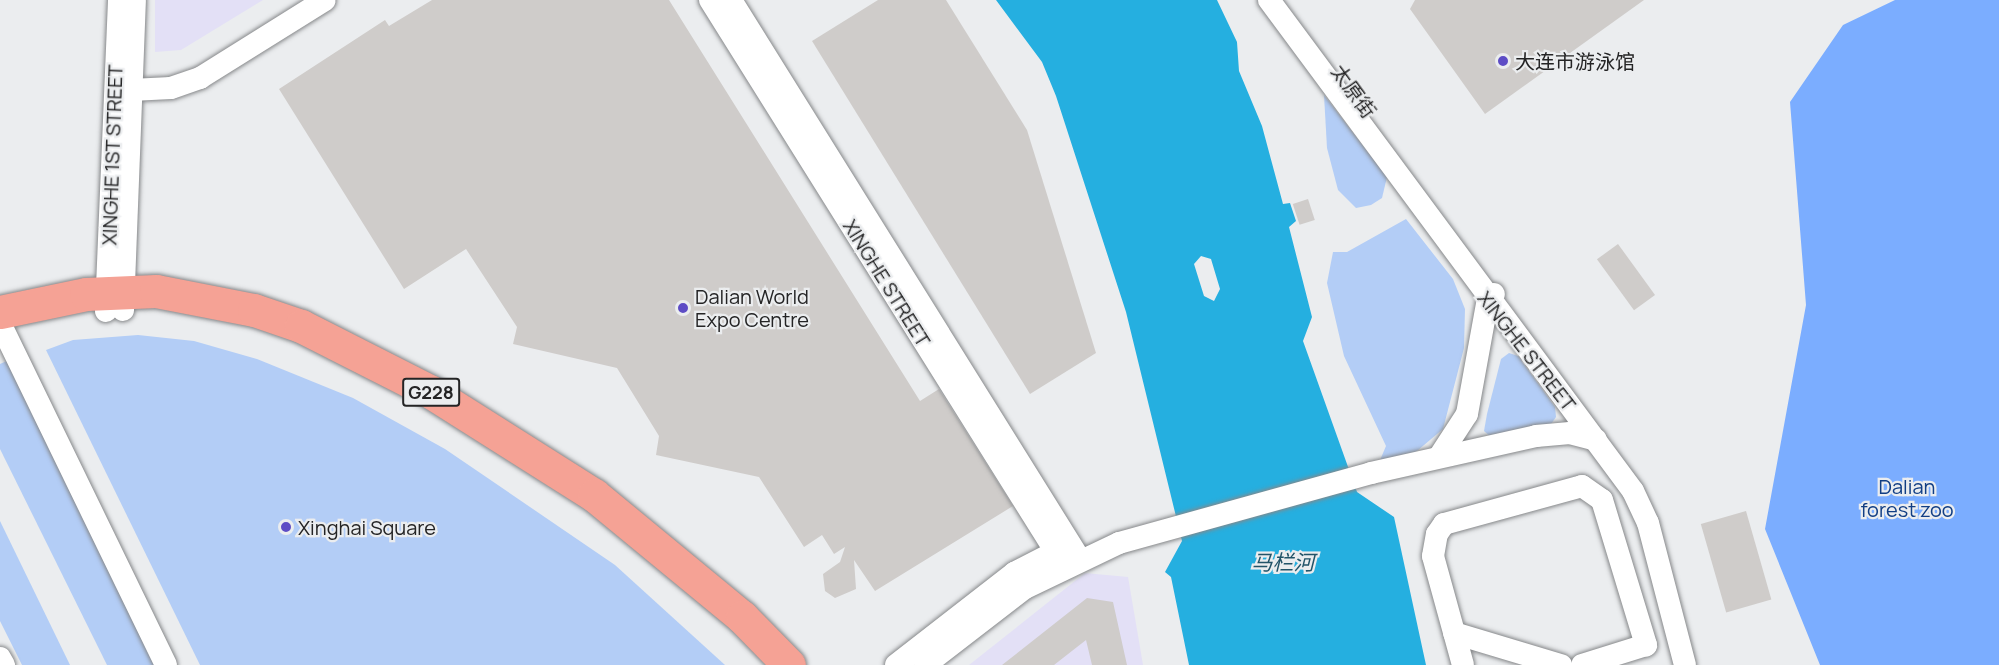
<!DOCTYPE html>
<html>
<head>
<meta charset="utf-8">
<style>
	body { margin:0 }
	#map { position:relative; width:1999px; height:665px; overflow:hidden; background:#ebedef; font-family:Manrope,"Noto Sans SC",sans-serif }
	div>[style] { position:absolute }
	.commercial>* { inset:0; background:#e3e0f6 }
	.green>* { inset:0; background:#b3cdf6 }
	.forest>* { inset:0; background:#7badff }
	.water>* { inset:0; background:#25afe0 }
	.building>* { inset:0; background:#cfccca; transform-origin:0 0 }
	.roads { filter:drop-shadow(0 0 2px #86888a) drop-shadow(0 0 2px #86888a) }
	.minor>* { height:22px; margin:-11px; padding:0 11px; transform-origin:11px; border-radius:11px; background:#fff }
	.highway>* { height:33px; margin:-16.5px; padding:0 16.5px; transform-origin:16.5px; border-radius:16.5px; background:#f5a295 }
	.dots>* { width:16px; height:16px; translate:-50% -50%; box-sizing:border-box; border:3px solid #ebedef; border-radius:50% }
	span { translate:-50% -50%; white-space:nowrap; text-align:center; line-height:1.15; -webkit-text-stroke:4.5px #ebedef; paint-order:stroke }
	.shield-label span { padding:2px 4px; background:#ebedef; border:2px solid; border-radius:4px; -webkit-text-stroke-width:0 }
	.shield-label { font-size:18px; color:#242425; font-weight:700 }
	.poi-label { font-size:20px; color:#242425 }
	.left { translate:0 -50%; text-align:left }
	.street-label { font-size:20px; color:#242425 }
	.park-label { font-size:20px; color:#113e84 }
	.water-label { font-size:21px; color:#225469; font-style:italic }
</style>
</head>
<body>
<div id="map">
	<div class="commercial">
		<div style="clip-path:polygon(155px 0,263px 0,181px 50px,155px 52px)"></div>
		<div style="clip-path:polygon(1085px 573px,1128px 577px,1143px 665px,969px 665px)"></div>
	</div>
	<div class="green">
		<div style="clip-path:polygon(1324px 95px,1387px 177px,1382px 198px,1371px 205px,1356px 208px,1338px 190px,1327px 148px)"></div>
		<div style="clip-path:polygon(1406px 219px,1453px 279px,1465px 309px,1464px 348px,1443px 429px,1411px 456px,1378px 465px,1386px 446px,1344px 356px,1327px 283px,1333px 252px,1347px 252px)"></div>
		<div style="clip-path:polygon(138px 335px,194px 341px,257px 359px,353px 398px,445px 449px,615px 565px,725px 665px,200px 665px,46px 350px,73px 340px)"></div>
		<div style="clip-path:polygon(1509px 353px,1518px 356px,1555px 407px,1556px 417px,1549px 427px,1492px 438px,1484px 431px,1487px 414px,1501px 359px)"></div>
		<div style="clip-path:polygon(11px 359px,160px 665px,107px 665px,0 449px,0 364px)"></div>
		<div style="clip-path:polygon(0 521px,70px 665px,22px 665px,0 621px)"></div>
	</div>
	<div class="forest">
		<div style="clip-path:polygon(1895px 0,1999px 0,1999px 665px,1820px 665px,1765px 529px,1806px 305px,1790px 102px,1843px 25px)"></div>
	</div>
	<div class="water">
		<div style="clip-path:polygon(evenodd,996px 0,1217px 0,1237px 42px,1239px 71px,1262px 126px,1283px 204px,1290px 203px,1296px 221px,1289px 227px,1312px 317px,1303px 341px,1357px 492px,1394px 517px,1426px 665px,1189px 665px,1171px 577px,1165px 572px,1182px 541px,1126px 312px,1056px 96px,1042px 62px,996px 0,1201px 256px,1211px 259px,1220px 289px,1214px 301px,1204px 296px,1194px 264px,1201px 256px)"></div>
	</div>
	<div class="building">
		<div style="clip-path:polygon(432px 0,669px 0,920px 401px,939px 389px,1013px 506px,875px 591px,854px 560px,856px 589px,835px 598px,825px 591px,823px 574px,840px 562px,845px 547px,834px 554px,822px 535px,804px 547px,759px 477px,656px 455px,659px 436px,617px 368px,513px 344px,517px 327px,466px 249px,404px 289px,279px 89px,385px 20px,389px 26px)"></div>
		<div style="clip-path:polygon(878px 0,946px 0,1027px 130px,1096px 353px,1030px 394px,812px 41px)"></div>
		<div style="clip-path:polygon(1415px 0,1644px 0,1485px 114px,1410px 9px)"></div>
		<div style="left:1308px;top:199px;width:22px;height:16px;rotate:72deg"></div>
		<div style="left:1618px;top:244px;width:63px;height:26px;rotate:54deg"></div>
		<div style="left:1746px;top:511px;width:92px;height:47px;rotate:74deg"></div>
		<div style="clip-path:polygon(1087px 598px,1113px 602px,1127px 665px,1092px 665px,1086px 640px,1054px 665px,1002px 665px)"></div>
	</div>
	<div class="roads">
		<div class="minor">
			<div style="left:710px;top:0;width:667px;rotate:57.93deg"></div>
			<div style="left:731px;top:0;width:658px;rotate:58.05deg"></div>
			<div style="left:1269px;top:0;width:611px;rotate:53.45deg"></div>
			<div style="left:1633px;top:491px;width:35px;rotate:65deg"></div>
			<div style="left:1648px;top:523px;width:147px;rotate:75.4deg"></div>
			<div style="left:131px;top:90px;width:40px;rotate:-2.9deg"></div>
			<div style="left:171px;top:88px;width:31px;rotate:-19deg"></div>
			<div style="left:200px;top:78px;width:147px;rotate:-32deg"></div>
			<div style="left:123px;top:310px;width:310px;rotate:-87.8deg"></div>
			<div style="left:106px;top:311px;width:311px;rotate:-87.6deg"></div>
			<div style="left:0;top:323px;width:380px;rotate:64.1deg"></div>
			<div style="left:1439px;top:457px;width:51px;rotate:-56.9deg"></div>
			<div style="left:1467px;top:414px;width:118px;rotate:-79.7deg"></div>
			<div style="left:1488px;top:298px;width:7px;rotate:-34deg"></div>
			<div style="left:1454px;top:633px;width:112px;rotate:16.7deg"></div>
			<div style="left:0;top:658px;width:8px;rotate:60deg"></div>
			<div style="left:896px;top:665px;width:150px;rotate:-37.9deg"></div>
			<div style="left:1014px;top:573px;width:46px;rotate:-27.1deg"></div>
			<div style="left:1055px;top:552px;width:14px;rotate:12deg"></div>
			<div style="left:925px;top:665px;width:126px;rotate:-37.6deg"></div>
			<div style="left:1025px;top:588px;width:104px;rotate:-25.6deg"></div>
			<div style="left:1119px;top:543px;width:262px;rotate:-15.5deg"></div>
			<div style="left:1371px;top:473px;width:169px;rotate:-12.6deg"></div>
			<div style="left:1536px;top:436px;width:34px;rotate:-5deg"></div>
			<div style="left:1570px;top:433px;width:27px;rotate:15deg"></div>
			<div style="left:1463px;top:665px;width:113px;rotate:-105.4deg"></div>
			<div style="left:1433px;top:556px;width:22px;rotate:-80deg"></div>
			<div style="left:1437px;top:534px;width:12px;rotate:-55deg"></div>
			<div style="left:1444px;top:524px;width:143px;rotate:-15.4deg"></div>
			<div style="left:1582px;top:486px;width:24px;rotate:35deg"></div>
			<div style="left:1602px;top:500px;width:152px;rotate:73.1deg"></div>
			<div style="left:1646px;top:645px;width:67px;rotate:162.6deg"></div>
		</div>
		<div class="highway">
			<div style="left:0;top:312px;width:88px;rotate:-11.8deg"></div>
			<div style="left:86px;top:294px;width:70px;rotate:-2.5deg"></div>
			<div style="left:156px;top:291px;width:100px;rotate:11deg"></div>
			<div style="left:254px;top:310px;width:50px;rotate:18.8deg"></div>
			<div style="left:301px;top:326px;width:146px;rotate:26.9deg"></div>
			<div style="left:431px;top:392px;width:193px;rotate:32.3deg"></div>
			<div style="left:594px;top:495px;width:192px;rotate:39.5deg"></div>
			<div style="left:742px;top:617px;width:67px;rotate:45.6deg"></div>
		</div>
	</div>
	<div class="dots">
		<div style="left:1503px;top:61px;background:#5d4cc5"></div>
		<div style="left:683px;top:308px;background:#5d4cc5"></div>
		<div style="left:286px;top:527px;background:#5d4cc5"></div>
	</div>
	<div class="shield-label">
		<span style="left:431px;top:392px">G228</span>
	</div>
	<div class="poi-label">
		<span class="left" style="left:1515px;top:61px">大连市游泳馆</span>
		<span class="left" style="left:695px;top:308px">Dalian World<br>Expo Centre</span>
		<span class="left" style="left:298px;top:527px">Xinghai Square</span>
	</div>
	<div class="street-label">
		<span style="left:1354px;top:91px;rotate:54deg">太原街</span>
		<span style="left:112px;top:155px;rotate:-88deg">XINGHE 1ST STREET</span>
		<span style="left:887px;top:283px;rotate:58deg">XINGHE STREET</span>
		<span style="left:1527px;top:351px;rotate:52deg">XINGHE STREET</span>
	</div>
	<div class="park-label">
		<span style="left:1907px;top:498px">Dalian<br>forest zoo</span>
	</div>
	<div class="water-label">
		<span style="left:1283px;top:562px">马栏河</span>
	</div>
</div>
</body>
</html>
